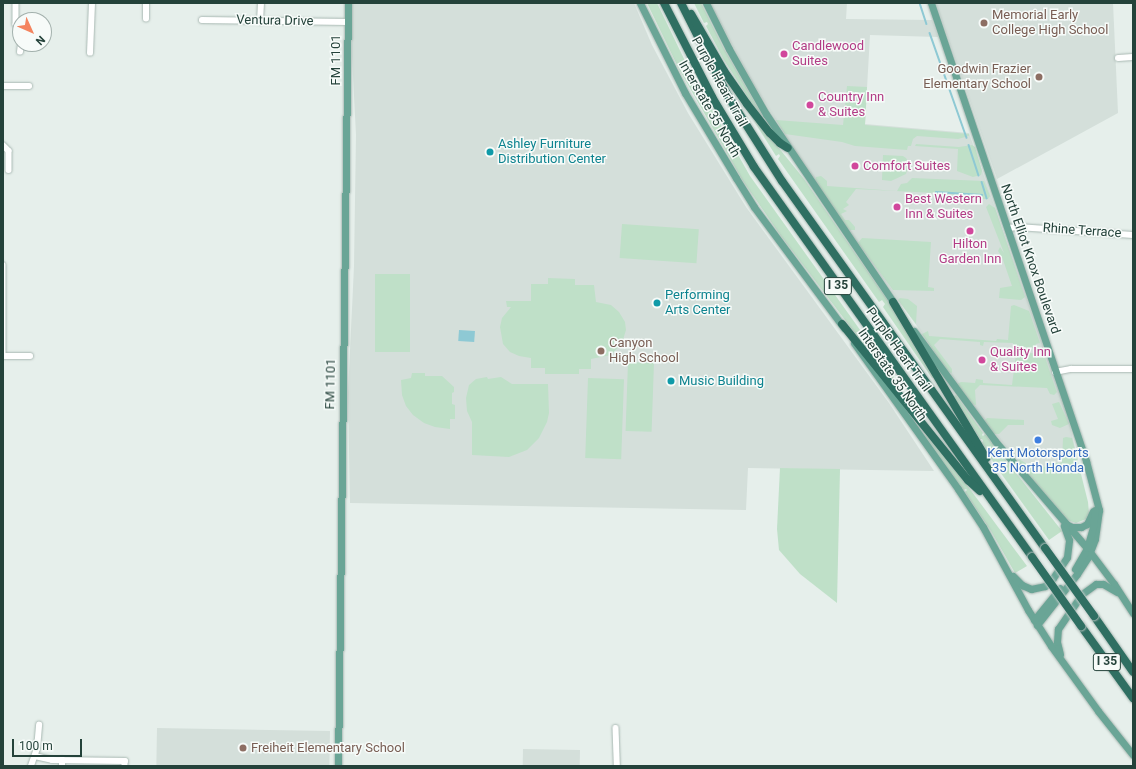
<!DOCTYPE html>
<html>
<head>
<meta charset="utf-8">
<style>
	body { margin:0 }
	#map { position:relative; width:1136px; height:769px; overflow:hidden; background:#e6efeb; font-family:Roboto,sans-serif }
	div>[style] { position:absolute }
	.built>* { inset:0; background:#d4dfda; transform-origin:0 0 }
	.green>* { inset:0; background:#bfe0c8; transform-origin:0 0 }
	.water>* { inset:0; background:#8ec9d4; transform-origin:0 0 }
	.stream>* { height:1.5px; margin:-0.75px; padding:0 0.75px; transform-origin:0.75px; border-radius:0.75px; background:#8ec9d4 }
	.roads { filter:drop-shadow(0 0 1px #a8b8b2) drop-shadow(0 0 1px #a8b8b2) }
	.minor>* { height:5.5px; margin:-2.75px; padding:0 2.75px; transform-origin:2.75px; border-radius:2.75px; background:#fff }
	.major>* { height:7px; margin:-3.5px; padding:0 3.5px; transform-origin:3.5px; border-radius:3.5px; background:#6aa596 }
	.highway>* { height:8px; margin:-4px; padding:0 4px; transform-origin:4px; border-radius:4px; background:#2f6f62 }
	.bridges { filter:drop-shadow(0 0 1px #c2cac8) drop-shadow(0 0 1px #c2cac8) }
	.highway-bridge>* { height:8px; margin:-4px; padding:0 4px; transform-origin:4px; border-radius:4px; background:#2f6f62 }
	.dots>* { width:11px; height:11px; translate:-50% -50%; box-sizing:border-box; border:2px solid #f7fbf9; border-radius:50% }
	span { translate:-50% -50%; white-space:nowrap; text-align:center; line-height:1.15; -webkit-text-stroke:3px #f7fbf9; paint-order:stroke }
	.shield-label span { padding:1px 3px; background:#f7fbf9; border:1px solid; border-radius:3px; -webkit-text-stroke-width:0 }
	.shield-label { font-size:12px; color:#24423a; font-weight:700 }
	.education-label { font-size:13px; color:#785e54 }
	.left { translate:0 -50%; text-align:left }
	.right { translate:-100% -50%; text-align:right }
	.street-label { font-size:13px; color:#24423a }
	.hotel-label { font-size:13px; color:#b23c85 }
	.culture-label { font-size:13px; color:#0d838f }
	.shop-label { font-size:13px; color:#366cbe }
	.frame { position:absolute; inset:0; border:4px solid #24423a; pointer-events:none }
	.north { position:absolute; left:12px; top:12px; width:40px; height:40px; box-sizing:border-box; background:#f7fbf9; border:1px solid #a3b1ad; border-radius:50%; rotate:135deg; font-size:11px; font-weight:700; line-height:16px; text-align:center; color:#24423a }
	.north::after { content:''; display:block; margin:auto; width:14px; height:18px; background:#f4845f; clip-path:polygon(50% 0,100% 100%,50% 72%,0 100%) }
	.scale { position:absolute; left:12px; top:739px; width:70px; height:18px; box-sizing:border-box; border:2px solid #24423a; border-top:0; padding-left:5px; font-size:12px; line-height:14px; white-space:nowrap; color:#24423a; -webkit-text-stroke:3px #f7fbf9; paint-order:stroke }
</style>
</head>
<body>
<div id="map">
	<div class="built">
		<div style="clip-path:polygon(352px 3px,634px 3px,652px 45px,688px 113px,746px 207px,889px 403px,934px 471px,748px 468px,746px 510px,350px 503px,348px 393px,354px 266px,356px 135px,352px 56px)"></div>
		<div style="clip-path:polygon(710px 3px,847px 3px,846px 19px,932px 20px,938px 37px,870px 35px,865px 124px,969px 133px,1068px 418px,1078px 460px,1034px 480px,984px 420px,857px 242px,791px 144px,753px 83px)"></div>
		<div style="clip-path:polygon(936px 3px,1113px 3px,1118px 113px,997px 179px)"></div>
		<div style="left:157px;top:728px;width:173px;height:38px;rotate:1deg"></div>
		<div style="left:523px;top:749px;width:57px;height:17px;rotate:1deg"></div>
	</div>
	<div class="green">
		<div style="clip-path:polygon(647px 3px,657px 3px,687px 65px,750px 176px,903px 390px,900px 392px,781px 236px,743px 181px,679px 69px)"></div>
		<div style="clip-path:polygon(694px 3px,701px 3px,724px 49px,762px 115px,760px 116px,724px 60px,706px 26px,708px 24px,707px 22px,704px 23px)"></div>
		<div style="clip-path:polygon(847px 86px,867px 87px,865px 125px,969px 134px,969px 136px,958px 139px,917px 136px,913px 139px,911px 146px,908px 146px,907px 150px,855px 146px,842px 142px,785px 134px,776px 120px,843px 125px)"></div>
		<div style="clip-path:polygon(744px 105px,804px 179px,888px 301px,935px 377px,932px 378px,883px 307px,885px 304px,882px 300px,879px 302px,778px 159px,780px 156px,779px 154px,776px 156px)"></div>
		<div style="clip-path:polygon(916px 144px,959px 147px,972px 145px,975px 147px,982px 171px,981px 175px,973px 177px,957px 171px,958px 149px,915px 146px)"></div>
		<div style="clip-path:polygon(883px 155px,903px 156px,906px 158px,909px 163px,906px 174px,891px 181px,882px 180px)"></div>
		<div style="clip-path:polygon(821px 176px,827px 181px,827px 186px,897px 191px,901px 184px,907px 183px,912px 178px,984px 181px,990px 196px,988px 199px,983px 199px,983px 197px,935px 193px,856px 189px,846px 202px,849px 205px,843px 209px,847px 211px,841px 214px,845px 220px,849px 220px,855px 227px,855px 230px,850px 230px,845px 225px,817px 184px,818px 183px,815px 181px,816px 177px)"></div>
		<div style="clip-path:polygon(989px 204px,995px 208px,1025px 297px,1021px 300px,999px 298px,1000px 288px,1012px 286px,1002px 257px,998px 251px,1000px 247px,1004px 253px,986px 207px)"></div>
		<div style="left:622px;top:224px;width:77px;height:34px;rotate:4deg"></div>
		<div style="clip-path:polygon(862px 238px,931px 242px,928px 287px,934px 288px,934px 291px,893px 290px,858px 243px)"></div>
		<div style="left:375px;top:274px;width:35px;height:78px"></div>
		<div style="clip-path:polygon(548px 278px,575px 279px,575px 285px,594px 285px,596px 302px,611px 305px,619px 312px,625px 322px,626px 330px,622px 343px,611px 355px,591px 359px,591px 369px,579px 369px,579px 374px,545px 374px,545px 368px,531px 368px,531px 358px,519px 356px,510px 352px,503px 344px,500px 327px,502px 318px,511px 307px,507px 307px,506px 301px,531px 301px,531px 284px,548px 284px)"></div>
		<div style="clip-path:polygon(900px 298px,908px 299px,917px 306px,916px 324px,898px 300px)"></div>
		<div style="clip-path:polygon(1014px 305px,1029px 311px,1040px 343px,1036px 344px,1034px 348px,1015px 347px,1013px 347px,1013px 343px,984px 342px,983px 346px,980px 345px,980px 342px,940px 339px,934px 345px,952px 369px,952px 373px,948px 372px,922px 334px,928px 331px,929px 336px,996px 341px,997px 339px,1008px 340px,1011px 306px)"></div>
		<div style="clip-path:polygon(1035px 353px,1045px 357px,1056px 390px,1057px 392px,1054px 395px,1050px 394px,1047px 388px,980px 385px,975px 390px,976px 405px,972px 404px,957px 384px,961px 382px,975px 383px,976px 379px,983px 380px,983px 383px,1012px 385px,1016px 354px)"></div>
		<div style="left:628px;top:362px;width:26px;height:69px;rotate:2deg"></div>
		<div style="clip-path:polygon(412px 373px,425px 373px,425px 376px,442px 376px,454px 387px,454px 392px,452px 393px,452px 404px,455px 405px,455px 419px,450px 419px,450px 429px,435px 427px,424px 423px,413px 415px,406px 406px,402px 395px,401px 380px,411px 378px)"></div>
		<div style="clip-path:polygon(487px 377px,488px 379px,501px 377px,512px 384px,548px 384px,549px 413px,547px 422px,539px 438px,527px 450px,509px 457px,472px 455px,472px 422px,467px 411px,466px 398px,469px 385px,476px 379px)"></div>
		<div style="left:588px;top:378px;width:36px;height:80px;rotate:2deg"></div>
		<div style="clip-path:polygon(956px 395px,983px 433px,982px 435px,983px 436px,985px 434px,1062px 531px,1049px 540px,995px 465px,982px 443px,983px 441px,982px 439px,980px 439px,953px 397px)"></div>
		<div style="clip-path:polygon(1059px 402px,1069px 424px,1060px 428px,1052px 425px,1051px 421px,1058px 419px,1052px 404px)"></div>
		<div style="clip-path:polygon(987px 418px,1024px 420px,1024px 425px,1008px 425px,999px 434px,994px 434px,984px 421px)"></div>
		<div style="clip-path:polygon(928px 433px,952px 465px,1027px 566px,1015px 573px,991px 531px,965px 492px,967px 490px,966px 489px,963px 490px,925px 436px)"></div>
		<div style="clip-path:polygon(1066px 437px,1072px 438px,1088px 502px,1089px 513px,1086px 519px,1076px 523px,1067px 520px,1018px 464px,1019px 459px,1027px 464px,1027px 466px,1049px 467px,1049px 463px,1060px 463px,1062px 462px,1063px 438px)"></div>
		<div style="clip-path:polygon(780px 468px,840px 469px,837px 603px,800px 574px,779px 550px,777px 529px)"></div>
	</div>
	<div class="water">
		<div style="left:459px;top:330px;width:16px;height:11px;rotate:4deg"></div>
	</div>
	<div class="stream">
		<div style="left:920px;top:3px;width:22px;rotate:72deg"></div>
		<div style="left:930px;top:33px;width:111px;rotate:70.6deg"></div>
		<div style="left:969px;top:145px;width:32px;rotate:72deg"></div>
		<div style="left:982px;top:182px;width:17px;rotate:73deg"></div>
		<div style="left:936px;top:192px;width:46px;rotate:3.7deg"></div>
	</div>
	<div class="roads">
		<div class="minor">
			<div style="left:16px;top:3px;width:21px;rotate:90deg"></div>
			<div style="left:16px;top:24px;width:6px;rotate:45deg"></div>
			<div style="left:146px;top:19px;width:16px;rotate:-90deg"></div>
			<div style="left:202px;top:20px;width:146px;rotate:0.8deg"></div>
			<div style="left:260px;top:22px;width:19px;rotate:-87deg"></div>
			<div style="left:20px;top:52px;width:8px;rotate:-83deg"></div>
			<div style="left:90px;top:53px;width:50px;rotate:-87.7deg"></div>
			<div style="left:1118px;top:58px;width:15px;rotate:-4deg"></div>
			<div style="left:3px;top:86px;width:26px"></div>
			<div style="left:3px;top:145px;width:8px;rotate:45deg"></div>
			<div style="left:9px;top:151px;width:19px;rotate:90deg"></div>
			<div style="left:1008px;top:228px;width:10px;rotate:-6deg"></div>
			<div style="left:1018px;top:227px;width:115px;rotate:4deg"></div>
			<div style="left:3px;top:265px;width:91px;rotate:90deg"></div>
			<div style="left:3px;top:356px;width:27px"></div>
			<div style="left:1055px;top:372px;width:16px;rotate:-11deg"></div>
			<div style="left:1071px;top:369px;width:62px"></div>
			<div style="left:616px;top:728px;width:38px;rotate:88deg"></div>
			<div style="left:35px;top:756px;width:17px;rotate:13deg"></div>
			<div style="left:52px;top:760px;width:73px;rotate:0.8deg"></div>
			<div style="left:125px;top:761px;width:5px;rotate:90deg"></div>
			<div style="left:31px;top:766px;width:18px;rotate:-71deg"></div>
			<div style="left:37px;top:749px;width:24px;rotate:-85deg"></div>
			<div style="left:62px;top:766px;width:6px;rotate:-90deg"></div>
		</div>
		<div class="major">
			<div style="left:640px;top:3px;width:101px;rotate:63.4deg"></div>
			<div style="left:685px;top:93px;width:99px;rotate:59deg"></div>
			<div style="left:736px;top:178px;width:34px;rotate:58deg"></div>
			<div style="left:754px;top:207px;width:151px;rotate:53.4deg"></div>
			<div style="left:706px;top:3px;width:51px;rotate:63.4deg"></div>
			<div style="left:729px;top:49px;width:75px;rotate:60.4deg"></div>
			<div style="left:766px;top:114px;width:232px;rotate:55.9deg"></div>
			<div style="left:931px;top:3px;width:484px;rotate:71.3deg"></div>
			<div style="left:1086px;top:461px;width:51px;rotate:75.1deg"></div>
			<div style="left:1099px;top:510px;width:29px;rotate:98deg"></div>
			<div style="left:1095px;top:539px;width:19px;rotate:111deg"></div>
			<div style="left:1088px;top:557px;width:20px;rotate:123deg"></div>
			<div style="left:1077px;top:574px;width:65px;rotate:128.1deg"></div>
			<div style="left:914px;top:331px;width:137px;rotate:53.6deg"></div>
			<div style="left:995px;top:441px;width:141px;rotate:49.3deg"></div>
			<div style="left:1087px;top:548px;width:45px;rotate:53.1deg"></div>
			<div style="left:1114px;top:584px;width:35px;rotate:57deg"></div>
			<div style="left:854px;top:343px;width:179px;rotate:54.5deg"></div>
			<div style="left:958px;top:489px;width:45px;rotate:56.7deg"></div>
			<div style="left:983px;top:527px;width:94px;rotate:61.5deg"></div>
			<div style="left:1028px;top:610px;width:43px;rotate:57.4deg"></div>
			<div style="left:1051px;top:646px;width:80px;rotate:54.1deg"></div>
			<div style="left:1098px;top:711px;width:56px;rotate:51.5deg"></div>
			<div style="left:1066px;top:524px;width:7px;rotate:27deg"></div>
			<div style="left:1072px;top:527px;width:9px"></div>
			<div style="left:1081px;top:527px;width:7px;rotate:-27deg"></div>
			<div style="left:1087px;top:524px;width:14px;rotate:-65deg"></div>
			<div style="left:1075px;top:569px;width:24px;rotate:-60deg"></div>
			<div style="left:1087px;top:548px;width:22px;rotate:-74deg"></div>
			<div style="left:1093px;top:527px;width:17px;rotate:-83deg"></div>
			<div style="left:1013px;top:576px;width:13px;rotate:45deg"></div>
			<div style="left:1022px;top:585px;width:10px;rotate:24deg"></div>
			<div style="left:1031px;top:589px;width:14px;rotate:-12deg"></div>
			<div style="left:1045px;top:586px;width:11px;rotate:-45deg"></div>
			<div style="left:1053px;top:578px;width:25px;rotate:-56deg"></div>
			<div style="left:1067px;top:557px;width:17px;rotate:-83deg"></div>
			<div style="left:1069px;top:540px;width:15px;rotate:-110deg"></div>
			<div style="left:1034px;top:620px;width:41px;rotate:-50.9deg"></div>
			<div style="left:1060px;top:654px;width:12px;rotate:-104deg"></div>
			<div style="left:1057px;top:642px;width:13px;rotate:-86deg"></div>
			<div style="left:1058px;top:629px;width:42px;rotate:-55.6deg"></div>
			<div style="left:1082px;top:594px;width:17px;rotate:-36deg"></div>
			<div style="left:1096px;top:584px;width:7px"></div>
			<div style="left:1103px;top:584px;width:16px;rotate:30deg"></div>
			<div style="left:338px;top:766px;width:763px;rotate:-89.25deg"></div>
		</div>
		<div class="highway">
			<div style="left:664px;top:3px;width:106px;rotate:62.9deg"></div>
			<div style="left:712px;top:97px;width:82px;rotate:59deg"></div>
			<div style="left:754px;top:167px;width:479px;rotate:54.5deg"></div>
			<div style="left:681px;top:3px;width:104px;rotate:63.2deg"></div>
			<div style="left:728px;top:96px;width:101px;rotate:57.6deg"></div>
			<div style="left:782px;top:181px;width:452px;rotate:54.4deg"></div>
			<div style="left:691px;top:14px;width:66px;rotate:59.9deg"></div>
			<div style="left:724px;top:71px;width:40px;rotate:55.1deg"></div>
			<div style="left:747px;top:104px;width:37px;rotate:52deg"></div>
			<div style="left:770px;top:133px;width:14px;rotate:45deg"></div>
			<div style="left:780px;top:143px;width:9px;rotate:32deg"></div>
			<div style="left:893px;top:302px;width:182px;rotate:59.2deg"></div>
			<div style="left:842px;top:324px;width:201px;rotate:51.1deg"></div>
			<div style="left:968px;top:480px;width:16px;rotate:43deg"></div>
			<div style="left:1094px;top:616px;width:68px;rotate:55.1deg"></div>
			<div style="left:1081px;top:626px;width:89px;rotate:54.2deg"></div>
		</div>
	</div>
	<div class="bridges">
		<div class="highway-bridge">
			<div style="left:1045px;top:548px;width:84px;rotate:54.2deg"></div>
			<div style="left:1032px;top:557px;width:85px;rotate:54.6deg"></div>
		</div>
	</div>
	<div class="dots">
		<div style="left:984px;top:23px;background:#8d6e63"></div>
		<div style="left:784px;top:54px;background:#d1479c"></div>
		<div style="left:1039px;top:77px;background:#8d6e63"></div>
		<div style="left:810px;top:105px;background:#d1479c"></div>
		<div style="left:490px;top:152px;background:#0f9aa8"></div>
		<div style="left:855px;top:166px;background:#d1479c"></div>
		<div style="left:897px;top:207px;background:#d1479c"></div>
		<div style="left:970px;top:231px;background:#d1479c"></div>
		<div style="left:657px;top:303px;background:#0f9aa8"></div>
		<div style="left:601px;top:351px;background:#8d6e63"></div>
		<div style="left:982px;top:360px;background:#d1479c"></div>
		<div style="left:671px;top:381px;background:#0f9aa8"></div>
		<div style="left:1038px;top:440px;background:#3f7fe0"></div>
		<div style="left:243px;top:748px;background:#8d6e63"></div>
	</div>
	<div class="shield-label">
		<span style="left:838px;top:286px">I 35</span>
		<span style="left:1107px;top:662px">I 35</span>
	</div>
	<div class="education-label">
		<span class="left" style="left:992px;top:23px">Memorial Early<br>College High School</span>
		<span class="right" style="left:1031px;top:77px">Goodwin Frazier<br>Elementary School</span>
		<span class="left" style="left:609px;top:351px">Canyon<br>High School</span>
		<span class="left" style="left:251px;top:748px">Freiheit Elementary School</span>
	</div>
	<div class="street-label">
		<span style="left:275px;top:21px;rotate:1deg">Ventura Drive</span>
		<span style="left:336px;top:60px;rotate:-90deg">FM 1101</span>
		<span style="left:719px;top:82px;rotate:61deg">Purple Heart Trail</span>
		<span style="left:709px;top:109px;rotate:60deg">Interstate 35 North</span>
		<span style="left:1082px;top:231px;rotate:4deg">Rhine Terrace</span>
		<span style="left:1030px;top:259px;rotate:71deg">North Elliot Knox Boulevard</span>
		<span style="left:898px;top:350px;rotate:54deg">Purple Heart Trail</span>
		<span style="left:892px;top:375px;rotate:55deg">Interstate 35 North</span>
		<span style="left:331px;top:384px;rotate:-89deg">FM 1101</span>
	</div>
	<div class="hotel-label">
		<span class="left" style="left:792px;top:54px">Candlewood<br>Suites</span>
		<span class="left" style="left:818px;top:105px">Country Inn<br>&amp; Suites</span>
		<span class="left" style="left:863px;top:166px">Comfort Suites</span>
		<span class="left" style="left:905px;top:207px">Best Western<br>Inn &amp; Suites</span>
		<span style="left:970px;top:252px">Hilton<br>Garden Inn</span>
		<span class="left" style="left:990px;top:360px">Quality Inn<br>&amp; Suites</span>
	</div>
	<div class="culture-label">
		<span class="left" style="left:498px;top:152px">Ashley Furniture<br>Distribution Center</span>
		<span class="left" style="left:665px;top:303px">Performing<br>Arts Center</span>
		<span class="left" style="left:679px;top:381px">Music Building</span>
	</div>
	<div class="shop-label">
		<span style="left:1038px;top:461px">Kent Motorsports<br>35 North Honda</span>
	</div>
	<div class="frame"></div>
	<div class="north">N</div>
	<div class="scale">100 m</div>
</div>
</body>
</html>
